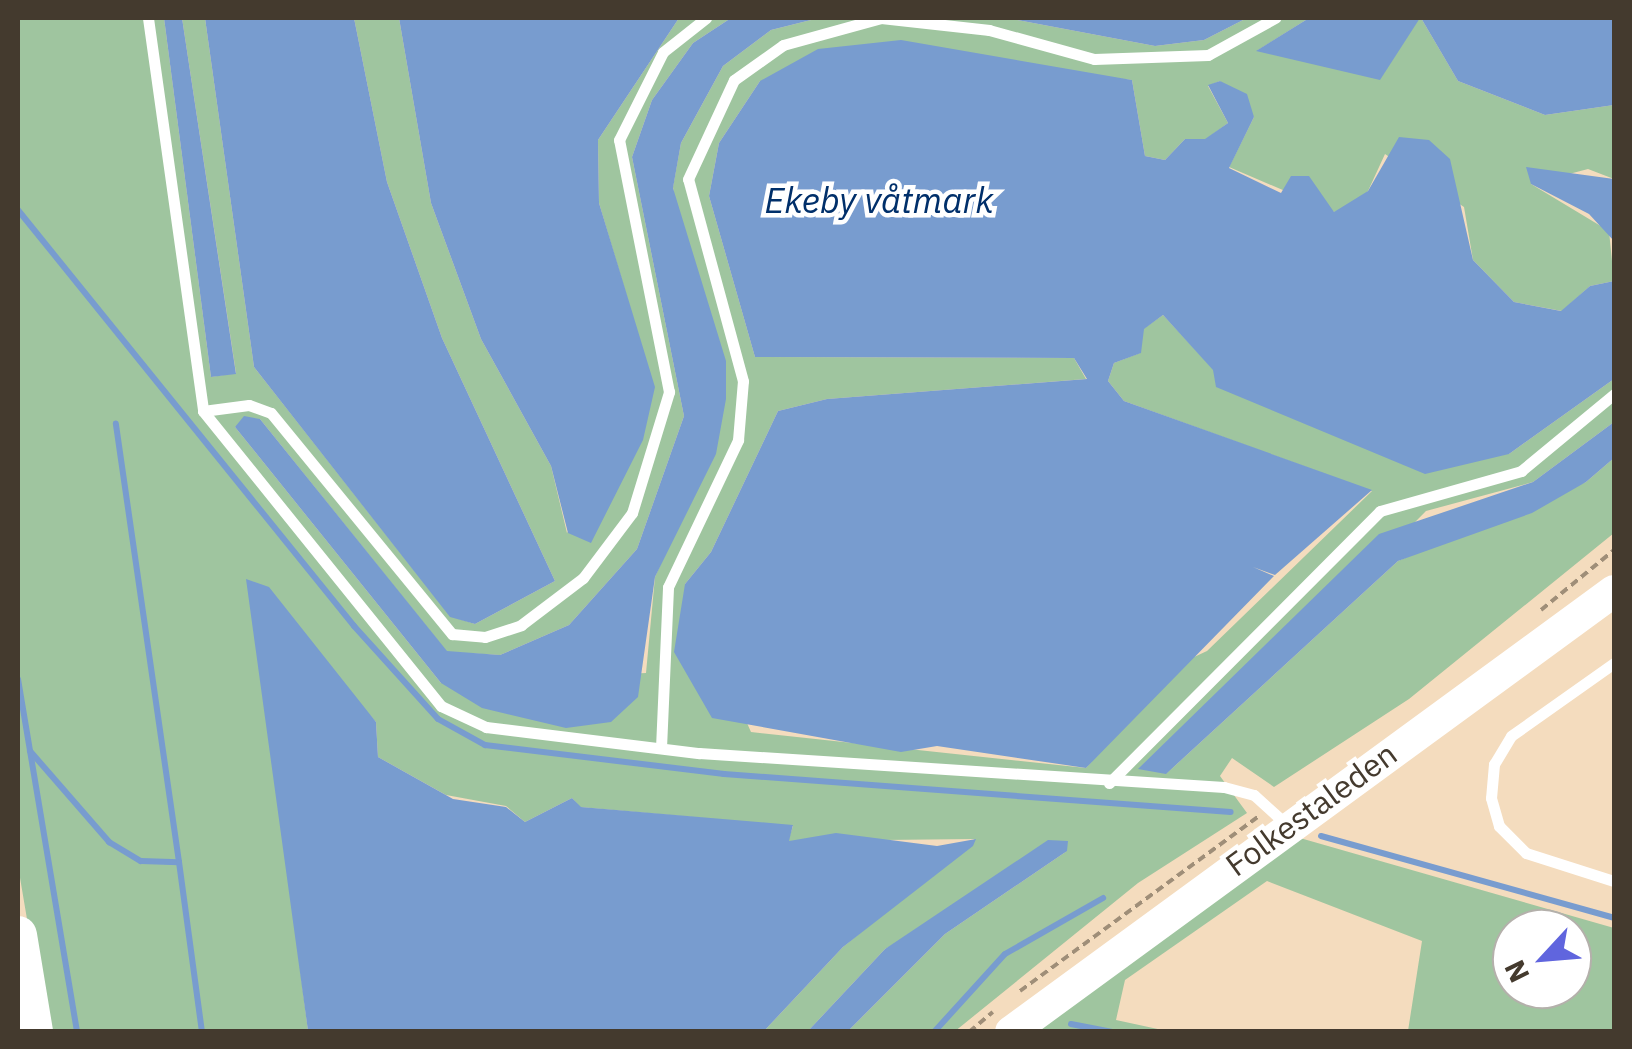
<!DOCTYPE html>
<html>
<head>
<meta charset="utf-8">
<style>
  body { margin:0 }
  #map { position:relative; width:1632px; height:1049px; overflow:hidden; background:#f4dcbe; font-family:"IBM Plex Sans",sans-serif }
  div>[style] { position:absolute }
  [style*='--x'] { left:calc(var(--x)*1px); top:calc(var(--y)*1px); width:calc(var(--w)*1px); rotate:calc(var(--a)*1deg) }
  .green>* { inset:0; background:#9fc59f }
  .water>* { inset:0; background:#789ccf }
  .stream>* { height:6px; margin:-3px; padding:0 3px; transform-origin:3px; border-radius:3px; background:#789ccf }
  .path>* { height:4px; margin-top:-2px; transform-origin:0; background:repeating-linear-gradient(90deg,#9f8e78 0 8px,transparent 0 13px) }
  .service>* { height:11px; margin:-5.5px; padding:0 5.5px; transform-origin:5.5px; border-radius:5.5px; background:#fff }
  .secondary>* { height:32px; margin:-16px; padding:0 16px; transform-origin:16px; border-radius:16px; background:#fff }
  .trunk>* { height:38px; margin:-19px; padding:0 19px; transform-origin:19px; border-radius:19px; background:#fff }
  span { translate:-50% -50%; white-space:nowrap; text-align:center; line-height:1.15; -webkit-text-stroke:9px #fff; paint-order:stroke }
  .street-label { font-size:32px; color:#443a2e }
  .water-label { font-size:35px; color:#002f6a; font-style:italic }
  .frame { position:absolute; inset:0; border:20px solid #443a2e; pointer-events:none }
  .north { position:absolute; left:1492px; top:909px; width:100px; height:100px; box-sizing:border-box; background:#fff; border:2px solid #b4b0ab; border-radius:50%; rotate:244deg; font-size:28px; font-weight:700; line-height:40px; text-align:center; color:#443a2e }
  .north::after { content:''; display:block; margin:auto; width:35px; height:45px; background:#6065de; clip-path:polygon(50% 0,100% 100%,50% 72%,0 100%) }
</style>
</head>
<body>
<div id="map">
  <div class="green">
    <div style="clip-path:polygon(18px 18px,164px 18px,211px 377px,236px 373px,182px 18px,205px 18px,254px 367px,450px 616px,475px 624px,555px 581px,442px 338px,387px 182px,354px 18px,399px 18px,431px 203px,481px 339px,551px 466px,567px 533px,654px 388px,599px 203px,598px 140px,679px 18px,731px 18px,693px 43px,652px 100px,632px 157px,684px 416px,637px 549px,569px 625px,500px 655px,447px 652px,260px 419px,235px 427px,441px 683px,646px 673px,655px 577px,707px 461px,673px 187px,681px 143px,723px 66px,771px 30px,819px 18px,1007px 18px,1155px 46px,1204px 40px,1247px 18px,1309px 18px,1258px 50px,1421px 18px,1458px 81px,1545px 115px,1614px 105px,1614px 179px,1588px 169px,1531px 184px,1609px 231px,1614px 281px,1590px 286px,1562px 311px,1514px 302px,1473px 260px,1464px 207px,1385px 154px,1368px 191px,1350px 210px,1334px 212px,1229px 167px,1254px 117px,1220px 81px,1208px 86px,1228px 123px,1205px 140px,1185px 139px,1165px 160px,1145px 156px,1132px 80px,1048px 71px,760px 81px,719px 143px,709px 196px,755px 357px,1074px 358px,1086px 379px,827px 399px,778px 411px,711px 552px,685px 584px,751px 732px,1086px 768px,1179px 664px,1207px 651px,1372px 491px,1124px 401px,1108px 381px,1114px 363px,1140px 353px,1143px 329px,1163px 315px,1214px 370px,1509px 454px,1614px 379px,1614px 422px,1533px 482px,1426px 511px,1166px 774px,1398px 561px,1586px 482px,1614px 458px,1614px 533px,1409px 699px,1274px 787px,1232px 758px,1220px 776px,1247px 813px,1138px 883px,954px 1032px,848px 1031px,945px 934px,1067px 851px,885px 949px,808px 1031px,764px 1031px,843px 947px,975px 839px,788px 841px,793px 826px,580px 807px,572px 798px,525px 822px,506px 806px,446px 795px,378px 757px,376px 722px,319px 659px,296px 936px,308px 1031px,46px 1031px,18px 866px)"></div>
    <div style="clip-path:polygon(evenodd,1300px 838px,1614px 928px,1614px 1031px,1408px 1031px,1422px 941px,1267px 881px,1125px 980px,1116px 1020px,1167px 1031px,1033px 1032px,1300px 838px,1512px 929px,1572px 929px,1572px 989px,1512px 989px,1512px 929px)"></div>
  </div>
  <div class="water">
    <div style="clip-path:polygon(164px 18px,182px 18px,236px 374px,211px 377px)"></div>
    <div style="clip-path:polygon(205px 18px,354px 18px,387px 182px,442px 338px,555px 581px,475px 624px,450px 617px,254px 367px)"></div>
    <div style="clip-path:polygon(399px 18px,679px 18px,598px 140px,599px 203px,655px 387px,643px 440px,591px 543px,568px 533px,551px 466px,481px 339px,431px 203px)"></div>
    <div style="clip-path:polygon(731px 18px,819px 18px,771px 30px,723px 66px,681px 143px,673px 188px,726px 361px,726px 399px,716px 454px,655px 577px,638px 697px,611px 722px,566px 728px,482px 708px,441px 683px,235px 427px,244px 416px,260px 419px,447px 651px,500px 655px,569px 625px,637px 549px,684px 416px,632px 157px,652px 100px,693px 43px)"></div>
    <div style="clip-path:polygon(1007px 18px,1247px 18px,1204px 40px,1155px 46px)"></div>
    <div style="clip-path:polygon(1309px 18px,1420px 18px,1380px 80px,1256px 51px)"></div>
    <div style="clip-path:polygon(1421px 18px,1614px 18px,1614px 105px,1545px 115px,1458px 81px)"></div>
    <div style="clip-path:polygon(901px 40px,1132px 80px,1145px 156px,1165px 160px,1185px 139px,1205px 139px,1228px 123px,1208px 85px,1220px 81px,1247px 94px,1254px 117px,1229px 168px,1281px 193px,1291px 176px,1309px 176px,1334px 212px,1368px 191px,1399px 137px,1429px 140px,1450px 159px,1473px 260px,1514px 302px,1561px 311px,1590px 286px,1614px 281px,1614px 379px,1509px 454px,1425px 474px,1216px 387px,1213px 370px,1163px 315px,1144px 329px,1141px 353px,1114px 363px,1108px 381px,1124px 401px,1372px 490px,1275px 575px,1253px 567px,1274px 576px,1086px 768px,937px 746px,901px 752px,712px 718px,674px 652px,685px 584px,711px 552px,778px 411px,827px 399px,1087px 379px,1074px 358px,755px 357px,709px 196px,719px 143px,760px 81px,818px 49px)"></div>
    <div style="clip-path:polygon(1526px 167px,1614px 179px,1614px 241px,1589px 214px,1531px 184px)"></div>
    <div style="clip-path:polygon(1614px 422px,1614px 458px,1586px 482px,1532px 513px,1398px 561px,1166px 774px,1138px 769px,1379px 534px,1533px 482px)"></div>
    <div style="clip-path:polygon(246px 579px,269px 587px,376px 722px,378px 757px,453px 799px,506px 807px,525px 822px,572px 798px,581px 807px,793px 825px,789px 841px,836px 833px,937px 846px,976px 839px,973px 846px,843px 947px,764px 1031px,308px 1031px)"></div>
    <div style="clip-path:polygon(1048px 840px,1068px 841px,1067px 851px,945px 934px,848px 1031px,808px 1031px,885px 949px)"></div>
  </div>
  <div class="stream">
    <div style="--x:18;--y:210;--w:535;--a:51.07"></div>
    <div style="--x:354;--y:626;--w:125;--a:47.9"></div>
    <div style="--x:438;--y:719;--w:54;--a:29"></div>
    <div style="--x:485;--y:745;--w:241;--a:6.9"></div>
    <div style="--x:724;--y:774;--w:508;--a:4.29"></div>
    <div style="--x:18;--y:679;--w:358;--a:80.5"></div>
    <div style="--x:30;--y:751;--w:121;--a:49"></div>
    <div style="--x:109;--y:842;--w:37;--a:31"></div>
    <div style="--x:141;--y:861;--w:38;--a:2"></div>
    <div style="--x:179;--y:862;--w:443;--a:-98.2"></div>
    <div style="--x:1321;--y:836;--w:304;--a:15.6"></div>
    <div style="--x:179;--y:862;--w:172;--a:82.3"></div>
    <div style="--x:1071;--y:1024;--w:42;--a:11"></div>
    <div style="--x:934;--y:1032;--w:105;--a:-47.7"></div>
    <div style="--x:1005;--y:954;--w:113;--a:-29.7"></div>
  </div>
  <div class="path">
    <div style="--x:1541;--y:610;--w:94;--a:-39.4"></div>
    <div style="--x:1020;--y:991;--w:296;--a:-36.2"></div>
    <div style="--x:969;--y:1032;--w:31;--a:-40"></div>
  </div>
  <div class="service">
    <div style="--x:148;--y:18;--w:397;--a:82"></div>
    <div style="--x:203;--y:411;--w:379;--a:51.1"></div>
    <div style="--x:441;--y:706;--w:50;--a:25"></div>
    <div style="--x:486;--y:727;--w:215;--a:7"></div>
    <div style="--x:699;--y:753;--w:526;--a:3.71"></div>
    <div style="--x:1224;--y:787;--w:31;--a:15"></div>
    <div style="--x:1254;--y:795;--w:43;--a:42.2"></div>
    <div style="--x:203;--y:411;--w:46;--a:-7.4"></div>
    <div style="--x:249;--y:405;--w:23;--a:20"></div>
    <div style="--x:271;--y:413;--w:286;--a:50.7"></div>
    <div style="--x:452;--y:634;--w:33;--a:5"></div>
    <div style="--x:485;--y:637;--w:38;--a:-18"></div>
    <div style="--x:521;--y:625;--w:78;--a:-37.2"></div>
    <div style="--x:583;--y:578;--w:81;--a:-53"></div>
    <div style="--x:632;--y:513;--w:127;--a:-73"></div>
    <div style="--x:669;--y:392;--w:257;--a:-101.2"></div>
    <div style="--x:619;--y:140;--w:98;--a:-63.4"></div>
    <div style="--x:663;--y:52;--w:55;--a:-38.3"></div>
    <div style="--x:1614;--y:663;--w:126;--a:144.7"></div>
    <div style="--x:1511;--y:736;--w:33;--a:121"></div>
    <div style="--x:1494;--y:764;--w:34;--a:95"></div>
    <div style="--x:1491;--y:798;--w:29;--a:74"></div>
    <div style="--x:1499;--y:826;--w:38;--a:45"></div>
    <div style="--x:1526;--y:853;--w:92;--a:17.7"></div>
    <div style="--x:661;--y:748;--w:161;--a:-87.5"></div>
    <div style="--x:668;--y:587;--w:163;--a:-64.5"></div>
    <div style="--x:738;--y:440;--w:59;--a:-85.2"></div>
    <div style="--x:743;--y:381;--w:209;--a:-105.2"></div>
    <div style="--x:688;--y:179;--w:109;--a:-65.1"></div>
    <div style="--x:734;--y:80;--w:60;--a:-35.5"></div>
    <div style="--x:783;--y:45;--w:102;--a:-15.4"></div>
    <div style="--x:881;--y:18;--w:109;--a:6.3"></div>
    <div style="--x:989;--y:30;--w:109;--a:15.4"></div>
    <div style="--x:1094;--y:59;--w:114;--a:-2"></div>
    <div style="--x:1208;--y:55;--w:77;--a:-28.9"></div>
    <div style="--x:1109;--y:783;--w:384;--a:-45.1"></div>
    <div style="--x:1380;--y:511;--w:147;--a:-15.8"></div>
    <div style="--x:1521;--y:471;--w:121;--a:-39.6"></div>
  </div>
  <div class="secondary">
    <div style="--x:1011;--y:1032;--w:747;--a:-36.18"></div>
  </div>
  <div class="trunk">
    <div style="--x:18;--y:935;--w:98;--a:80.6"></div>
  </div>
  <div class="street-label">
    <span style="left:1311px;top:809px;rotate:-36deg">Folkestaleden</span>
  </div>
  <div class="water-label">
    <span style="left:879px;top:200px">Ekeby våtmark</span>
  </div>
  <div class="frame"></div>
  <div class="north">N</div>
</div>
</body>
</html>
